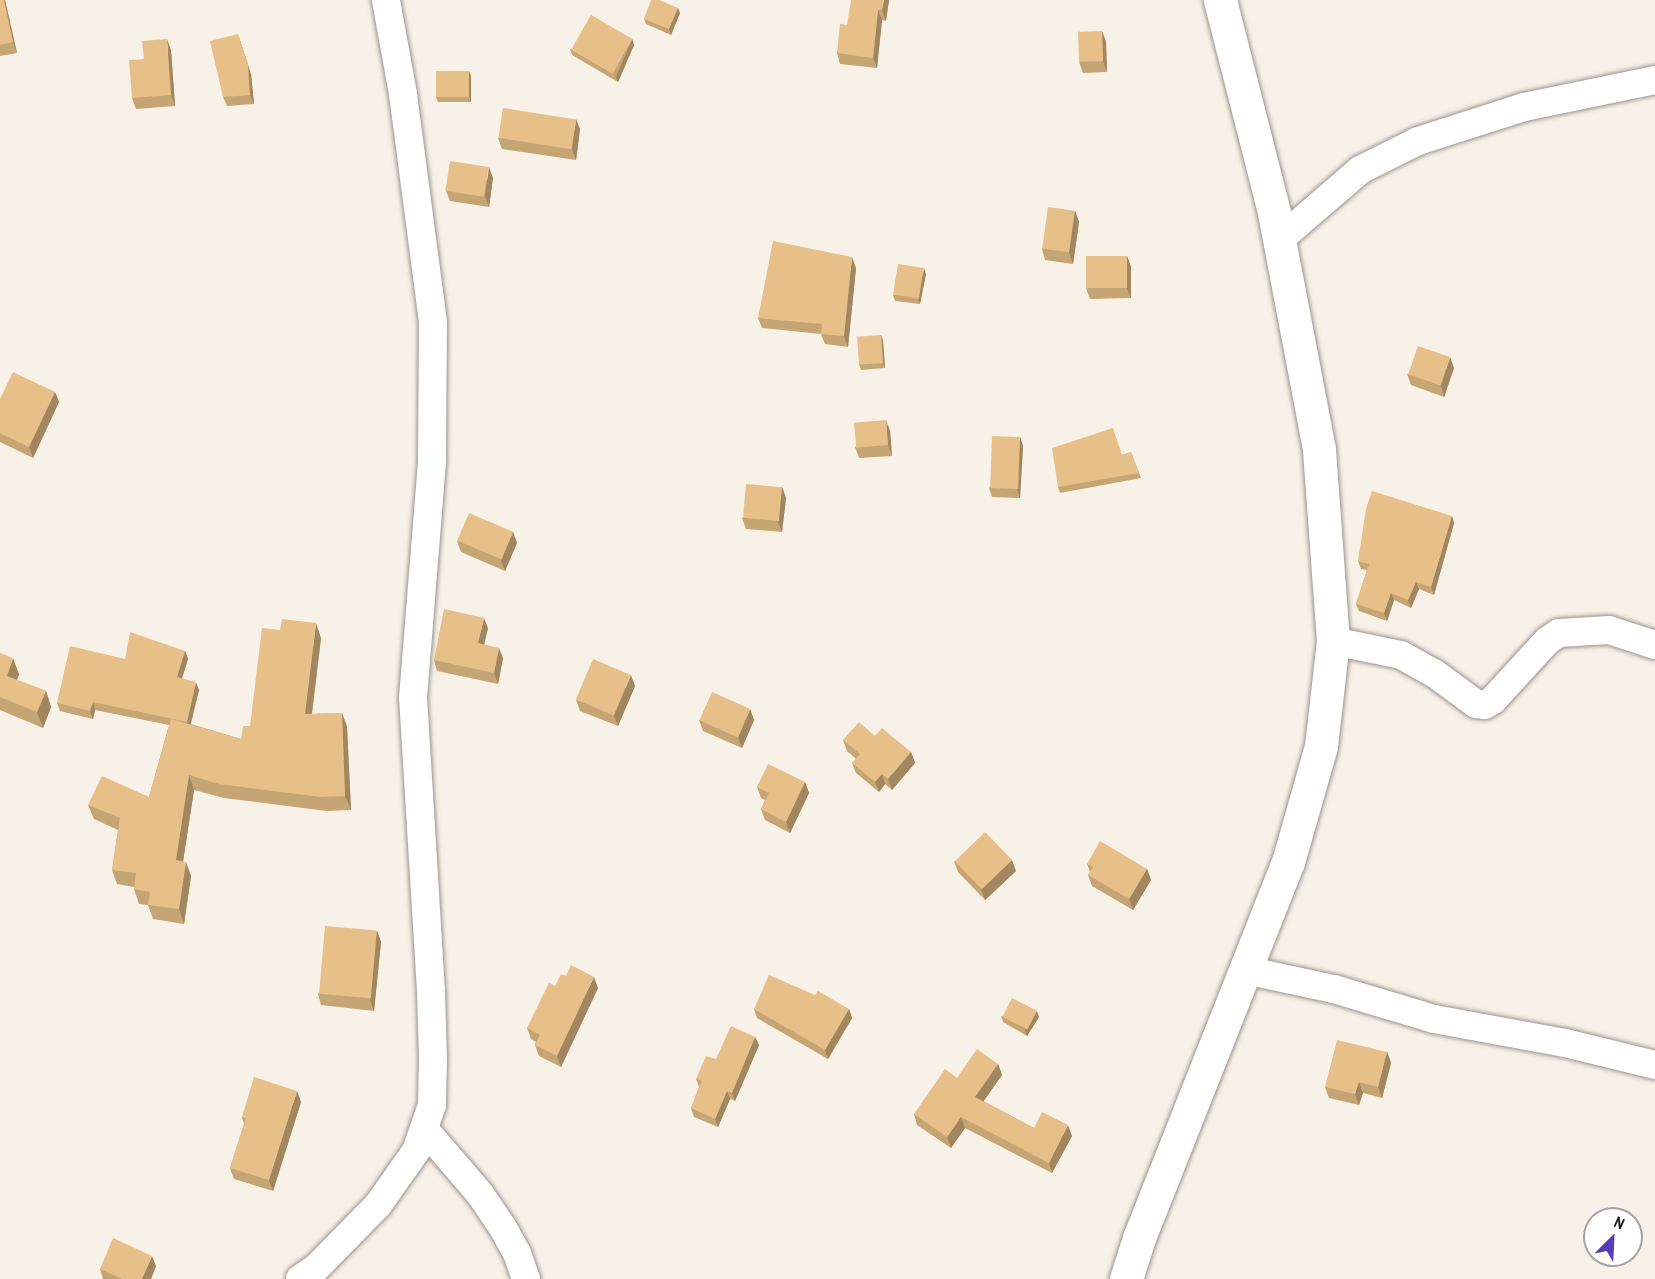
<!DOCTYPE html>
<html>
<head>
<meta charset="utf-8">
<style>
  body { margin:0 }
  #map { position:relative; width:1655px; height:1279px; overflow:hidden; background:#f8f1e8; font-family:"Archivo Narrow",sans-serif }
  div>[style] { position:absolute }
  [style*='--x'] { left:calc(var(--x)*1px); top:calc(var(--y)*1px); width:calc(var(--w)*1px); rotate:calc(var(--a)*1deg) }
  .roads { filter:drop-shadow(0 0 2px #9a948c) drop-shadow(0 0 2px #9a948c) }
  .street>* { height:28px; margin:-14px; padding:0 14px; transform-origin:14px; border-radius:14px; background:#fff }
  .secondary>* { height:33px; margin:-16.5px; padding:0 16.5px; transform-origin:16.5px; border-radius:16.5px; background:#fff }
  .wall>* { inset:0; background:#c6a575 }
  .shaded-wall>* { inset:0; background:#a1865f }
  .building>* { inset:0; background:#e6c088; transform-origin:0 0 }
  span { translate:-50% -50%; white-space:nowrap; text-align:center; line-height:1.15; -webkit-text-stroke:5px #fff; paint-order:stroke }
  .north { position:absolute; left:1583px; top:1207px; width:60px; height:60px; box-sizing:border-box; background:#fff; border:2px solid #a4a3a2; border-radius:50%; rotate:24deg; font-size:16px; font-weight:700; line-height:24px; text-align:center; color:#1b1916 }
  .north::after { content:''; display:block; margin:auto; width:21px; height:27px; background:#563eb6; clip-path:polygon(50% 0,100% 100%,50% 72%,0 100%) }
</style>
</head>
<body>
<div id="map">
  <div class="roads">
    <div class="street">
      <div style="--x:1279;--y:240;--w:107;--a:-40.8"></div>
      <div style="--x:1360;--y:170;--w:65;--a:-26.6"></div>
      <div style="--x:1418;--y:141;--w:111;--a:-17.8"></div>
      <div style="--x:1524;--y:107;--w:134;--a:-11.6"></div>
      <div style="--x:1333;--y:641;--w:69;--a:11.6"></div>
      <div style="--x:1401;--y:655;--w:38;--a:29"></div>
      <div style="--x:1434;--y:673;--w:52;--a:36.4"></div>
      <div style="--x:1476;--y:704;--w:9;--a:6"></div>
      <div style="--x:1485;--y:705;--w:9;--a:-32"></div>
      <div style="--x:1493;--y:700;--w:80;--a:-47.5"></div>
      <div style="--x:1547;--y:641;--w:14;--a:-34"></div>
      <div style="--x:1559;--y:633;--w:50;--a:-3.4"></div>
      <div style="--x:1609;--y:630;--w:48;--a:18.1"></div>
      <div style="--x:1245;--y:970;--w:91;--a:12.1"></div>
      <div style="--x:1334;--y:989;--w:104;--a:16.7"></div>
      <div style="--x:1434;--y:1019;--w:133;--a:10.4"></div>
      <div style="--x:1565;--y:1043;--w:93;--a:13.7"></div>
      <div style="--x:425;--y:1130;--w:84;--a:49.3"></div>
      <div style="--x:480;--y:1194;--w:41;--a:55.9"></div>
      <div style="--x:503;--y:1228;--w:29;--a:61"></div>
      <div style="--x:517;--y:1253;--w:28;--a:71"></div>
      <div style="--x:300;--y:1279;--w:19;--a:-35"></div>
      <div style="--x:316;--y:1268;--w:88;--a:-45.5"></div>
      <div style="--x:378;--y:1205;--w:66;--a:-54.9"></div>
      <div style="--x:416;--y:1151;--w:49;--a:-70.8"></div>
      <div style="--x:432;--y:1105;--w:46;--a:-88.8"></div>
      <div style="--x:433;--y:1059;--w:68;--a:-91.7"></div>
      <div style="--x:431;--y:991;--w:294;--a:-93.5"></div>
      <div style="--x:413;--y:698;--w:238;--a:-85.4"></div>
      <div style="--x:432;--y:461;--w:139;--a:-89.6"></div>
      <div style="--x:433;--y:322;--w:230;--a:-97.5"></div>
      <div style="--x:403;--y:94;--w:96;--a:-100.3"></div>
    </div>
    <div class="secondary">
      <div style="--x:1126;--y:1279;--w:43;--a:-72.4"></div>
      <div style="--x:1139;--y:1238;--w:404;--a:-68.4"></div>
      <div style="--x:1288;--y:862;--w:121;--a:-74.1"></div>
      <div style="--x:1321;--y:746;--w:106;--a:-83.5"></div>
      <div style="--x:1333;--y:641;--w:193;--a:-94.2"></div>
      <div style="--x:1319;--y:449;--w:241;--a:-100.8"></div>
      <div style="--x:1274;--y:212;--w:219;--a:-104.3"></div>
    </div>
  </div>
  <div class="wall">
    <div style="clip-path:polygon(0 0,5px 0,17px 53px,0 56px)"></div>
    <div style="clip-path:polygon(889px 0,886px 21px,882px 20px,877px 68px,840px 64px,837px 53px,847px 25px)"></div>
    <div style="clip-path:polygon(678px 8px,680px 13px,671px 35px,646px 24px,644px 19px)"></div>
    <div style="clip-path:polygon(1102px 31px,1106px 42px,1107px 72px,1083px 73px,1079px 62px)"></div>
    <div style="clip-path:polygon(632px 39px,634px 45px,618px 82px,572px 55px,570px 49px)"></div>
    <div style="clip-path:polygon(171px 50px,175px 106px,136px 109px,132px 98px)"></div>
    <div style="clip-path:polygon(251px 74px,254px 104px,227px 106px,223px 97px)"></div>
    <div style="clip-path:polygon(471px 76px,471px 102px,438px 102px,436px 97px)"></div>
    <div style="clip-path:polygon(580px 129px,576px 160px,502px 149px,498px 138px)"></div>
    <div style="clip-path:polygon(493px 178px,489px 207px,450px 201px,446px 191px)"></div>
    <div style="clip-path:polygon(1075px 211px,1079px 222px,1073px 264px,1045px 260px,1042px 249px)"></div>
    <div style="clip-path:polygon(1127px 256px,1131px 267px,1131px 298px,1090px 299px,1086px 288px)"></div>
    <div style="clip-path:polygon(856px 268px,848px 347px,825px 344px,821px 334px,762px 328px,758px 318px)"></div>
    <div style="clip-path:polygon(926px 274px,920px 304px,895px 301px,893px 295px)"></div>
    <div style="clip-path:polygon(881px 335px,883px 341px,885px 368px,861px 370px,859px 364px)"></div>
    <div style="clip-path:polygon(1454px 368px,1444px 397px,1411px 385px,1407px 374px)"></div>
    <div style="clip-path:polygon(55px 392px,59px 402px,33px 458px,0 442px,0 399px)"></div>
    <div style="clip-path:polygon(890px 431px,892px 456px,859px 458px,855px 447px)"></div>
    <div style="clip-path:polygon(1020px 437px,1023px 446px,1020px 498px,992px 497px,989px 488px)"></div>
    <div style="clip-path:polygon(1131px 452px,1141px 478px,1060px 493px,1058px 487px,1122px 455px)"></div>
    <div style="clip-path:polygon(782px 487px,786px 498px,782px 532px,746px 529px,742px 518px)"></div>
    <div style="clip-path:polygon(1452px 516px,1454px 523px,1434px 595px,1419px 589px,1411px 608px,1394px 600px,1387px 621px,1359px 611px,1356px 604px,1367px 570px,1361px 569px,1358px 561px)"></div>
    <div style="clip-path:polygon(513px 532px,517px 543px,505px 571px,461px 552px,457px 541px)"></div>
    <div style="clip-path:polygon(488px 628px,484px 645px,503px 658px,498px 684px,437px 671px,434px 660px)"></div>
    <div style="clip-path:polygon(321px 638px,312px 714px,342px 713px,347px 727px,351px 810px,327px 811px,224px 798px,194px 790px,183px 861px,191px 876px,184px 924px,153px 919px,148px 905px,139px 904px,134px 889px,134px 887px,117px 884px,112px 870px,118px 830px,94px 819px,88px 805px,149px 797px,169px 725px,95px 710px,93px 719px,60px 711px,57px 703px,125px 659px,185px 651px,188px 659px,182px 678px,199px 690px,191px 724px,241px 739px)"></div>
    <div style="clip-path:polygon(0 653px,19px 674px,17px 680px,46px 691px,51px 707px,43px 728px,0 710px)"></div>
    <div style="clip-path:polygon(635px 686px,618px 726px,580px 711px,576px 700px)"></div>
    <div style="clip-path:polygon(750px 709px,754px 720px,742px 748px,703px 731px,699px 720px)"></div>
    <div style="clip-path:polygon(875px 736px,911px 752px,915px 763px,892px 790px,885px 784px,879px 792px,856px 773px,852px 763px,856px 759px,847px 751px,843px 740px)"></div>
    <div style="clip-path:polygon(805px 782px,809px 793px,790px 833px,765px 820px,761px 809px,765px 800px,761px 798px,757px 787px)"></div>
    <div style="clip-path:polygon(954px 861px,1016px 871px,985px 900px,958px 872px)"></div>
    <div style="clip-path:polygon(1087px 864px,1147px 869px,1151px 880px,1133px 910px,1092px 886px,1088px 875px,1090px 872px)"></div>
    <div style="clip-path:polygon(377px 931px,381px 942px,374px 1011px,321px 1005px,318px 994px)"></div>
    <div style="clip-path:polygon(555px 986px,598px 988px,561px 1067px,539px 1056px,535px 1045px,536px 1042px,531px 1039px,527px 1028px)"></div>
    <div style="clip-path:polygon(815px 995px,849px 1009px,852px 1018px,828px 1059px,757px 1018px,754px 1009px)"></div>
    <div style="clip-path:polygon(1001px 1016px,1039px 1017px,1027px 1036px,1003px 1022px)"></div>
    <div style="clip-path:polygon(755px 1037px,759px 1045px,735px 1101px,730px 1099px,718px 1127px,694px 1117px,691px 1108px,699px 1087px,696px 1079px,716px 1059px)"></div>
    <div style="clip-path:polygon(1387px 1052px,1391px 1063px,1382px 1098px,1363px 1093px,1359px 1105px,1329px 1098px,1325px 1087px)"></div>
    <div style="clip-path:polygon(998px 1064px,1002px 1075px,983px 1101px,1034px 1128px,1072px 1136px,1052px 1173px,965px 1128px,951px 1148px,917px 1125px,914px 1114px,957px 1078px)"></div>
    <div style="clip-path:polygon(301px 1102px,273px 1191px,234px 1179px,230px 1168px,244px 1124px,242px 1117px)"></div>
    <div style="clip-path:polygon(156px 1266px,151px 1279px,103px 1279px,100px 1269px)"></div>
  </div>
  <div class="shaded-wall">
    <div style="clip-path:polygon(4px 0,5px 0,17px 53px,13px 42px)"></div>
    <div style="clip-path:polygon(884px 0,889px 0,886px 21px,882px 10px)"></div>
    <div style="clip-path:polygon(678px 8px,680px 13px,671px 35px,669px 29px)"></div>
    <div style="clip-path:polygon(878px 10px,882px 20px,877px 68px,873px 58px)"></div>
    <div style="clip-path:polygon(1102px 31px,1106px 42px,1107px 72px,1103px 61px)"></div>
    <div style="clip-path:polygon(238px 34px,251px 74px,254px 104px,250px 95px)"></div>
    <div style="clip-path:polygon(167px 39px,171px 50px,175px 106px,171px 95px)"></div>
    <div style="clip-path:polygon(632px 39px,634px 45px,618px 82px,616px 77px)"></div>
    <div style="clip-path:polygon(469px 71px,471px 76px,471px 102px,469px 97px)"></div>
    <div style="clip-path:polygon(576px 119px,580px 129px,576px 160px,572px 149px)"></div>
    <div style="clip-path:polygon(489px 167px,493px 178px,489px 207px,485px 196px)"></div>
    <div style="clip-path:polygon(1075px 211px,1079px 222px,1073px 264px,1069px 253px)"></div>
    <div style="clip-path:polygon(1127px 256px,1131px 267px,1131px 298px,1127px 288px)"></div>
    <div style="clip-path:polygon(852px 257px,856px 268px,848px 347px,844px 336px)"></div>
    <div style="clip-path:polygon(924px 268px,926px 274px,920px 304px,918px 299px)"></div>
    <div style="clip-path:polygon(881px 335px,883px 341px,885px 368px,883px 363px)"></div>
    <div style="clip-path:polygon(1450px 357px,1454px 368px,1444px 397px,1441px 386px)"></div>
    <div style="clip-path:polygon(55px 392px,59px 402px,33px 458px,29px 447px)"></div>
    <div style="clip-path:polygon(886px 420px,890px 431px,892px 456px,888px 445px)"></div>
    <div style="clip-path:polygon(1020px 437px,1023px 446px,1020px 498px,1017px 490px)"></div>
    <div style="clip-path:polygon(782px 487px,786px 498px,782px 532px,778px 522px)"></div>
    <div style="clip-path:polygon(1452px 516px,1454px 523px,1434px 595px,1431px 587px)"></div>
    <div style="clip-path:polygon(513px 532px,517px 543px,505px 571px,501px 561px)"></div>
    <div style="clip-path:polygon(1416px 582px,1419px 589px,1411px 608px,1408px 600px)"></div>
    <div style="clip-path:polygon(1391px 593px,1394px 600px,1387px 621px,1384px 613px)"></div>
    <div style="clip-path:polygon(484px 618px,488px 628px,482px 654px,478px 643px)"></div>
    <div style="clip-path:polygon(316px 623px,321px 638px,310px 728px,305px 714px)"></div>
    <div style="clip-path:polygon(499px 648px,503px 658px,498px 684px,494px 673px)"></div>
    <div style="clip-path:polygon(185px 651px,188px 659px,180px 685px,177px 677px)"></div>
    <div style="clip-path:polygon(13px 658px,19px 674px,13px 691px,7px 676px)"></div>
    <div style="clip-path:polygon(631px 675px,635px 686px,618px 726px,614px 716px)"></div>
    <div style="clip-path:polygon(196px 682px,199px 690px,189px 729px,187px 722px)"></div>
    <div style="clip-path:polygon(46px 691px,51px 707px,43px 728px,37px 712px)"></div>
    <div style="clip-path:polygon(93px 702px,95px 710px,93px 719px,90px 711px)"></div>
    <div style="clip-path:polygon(750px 709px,754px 720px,742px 748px,738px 738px)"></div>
    <div style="clip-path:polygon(342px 713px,347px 727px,351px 810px,345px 796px)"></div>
    <div style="clip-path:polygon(911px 752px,915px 763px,892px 790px,888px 779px)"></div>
    <div style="clip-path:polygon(882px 774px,885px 784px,879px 792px,875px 782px)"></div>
    <div style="clip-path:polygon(189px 775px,194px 790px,181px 875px,176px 860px)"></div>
    <div style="clip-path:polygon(805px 782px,809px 793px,790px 833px,786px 822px)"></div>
    <div style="clip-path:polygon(1012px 860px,1016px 871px,985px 900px,981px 889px)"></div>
    <div style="clip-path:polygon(186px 862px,191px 876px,184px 924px,179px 909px)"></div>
    <div style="clip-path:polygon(1147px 869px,1151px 880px,1133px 910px,1129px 899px)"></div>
    <div style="clip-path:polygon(377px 931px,381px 942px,374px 1011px,370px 1000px)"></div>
    <div style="clip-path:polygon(594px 977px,598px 988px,561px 1067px,557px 1056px)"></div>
    <div style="clip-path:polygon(849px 1009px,852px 1018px,828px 1059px,825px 1050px)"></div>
    <div style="clip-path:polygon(1037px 1011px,1039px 1017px,1027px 1036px,1025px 1030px)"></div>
    <div style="clip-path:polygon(755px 1037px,759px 1045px,735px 1101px,732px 1093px)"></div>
    <div style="clip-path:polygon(1387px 1052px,1391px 1063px,1382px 1098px,1378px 1087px)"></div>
    <div style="clip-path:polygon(998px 1064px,1002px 1075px,979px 1108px,975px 1097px)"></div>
    <div style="clip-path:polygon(1359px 1082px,1363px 1093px,1359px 1105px,1355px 1094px)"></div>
    <div style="clip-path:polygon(297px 1091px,301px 1102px,273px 1191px,269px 1180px)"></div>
    <div style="clip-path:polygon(727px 1091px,730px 1099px,718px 1127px,715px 1119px)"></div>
    <div style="clip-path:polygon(961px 1117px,965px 1128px,951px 1148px,947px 1137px)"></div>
    <div style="clip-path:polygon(1068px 1125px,1072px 1136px,1052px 1173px,1049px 1163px)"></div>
    <div style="clip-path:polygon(152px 1256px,156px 1266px,151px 1279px,142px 1279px)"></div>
  </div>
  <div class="building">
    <div style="clip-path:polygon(0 0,4px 0,13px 42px,0 45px)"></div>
    <div style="clip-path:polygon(651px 0,659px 0,678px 8px,669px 29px,644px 19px)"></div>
    <div style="clip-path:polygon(851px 0,884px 0,882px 10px,878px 10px,873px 58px,837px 53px,840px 24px,847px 25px)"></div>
    <div style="left:591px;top:15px;width:48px;height:40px;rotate:30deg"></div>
    <div style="left:1102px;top:31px;width:30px;height:24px;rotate:88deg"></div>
    <div style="clip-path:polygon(238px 34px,248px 65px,250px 95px,223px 97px,210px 41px)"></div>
    <div style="clip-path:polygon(167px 39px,171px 95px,132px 98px,129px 60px,144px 59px,142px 41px)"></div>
    <div style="left:436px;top:71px;width:33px;height:26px"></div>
    <div style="left:503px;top:108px;width:74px;height:30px;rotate:9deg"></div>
    <div style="left:450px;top:161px;width:39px;height:30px;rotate:9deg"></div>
    <div style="left:1048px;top:207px;width:27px;height:42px;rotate:8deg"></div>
    <div style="clip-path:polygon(773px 241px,852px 257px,844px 336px,821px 334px,822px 324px,758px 318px)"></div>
    <div style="left:1086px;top:256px;width:41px;height:32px"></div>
    <div style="left:898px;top:264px;width:26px;height:31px;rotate:9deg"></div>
    <div style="left:881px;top:335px;width:28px;height:24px;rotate:86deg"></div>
    <div style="left:1418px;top:346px;width:34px;height:30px;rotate:19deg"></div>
    <div style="clip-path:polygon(13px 372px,55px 392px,29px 447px,0 433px,0 399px)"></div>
    <div style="left:886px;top:420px;width:25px;height:32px;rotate:85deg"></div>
    <div style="clip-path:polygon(1113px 428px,1122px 455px,1131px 452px,1139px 473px,1058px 487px,1052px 448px)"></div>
    <div style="left:992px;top:436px;width:28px;height:52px;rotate:2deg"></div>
    <div style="left:746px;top:484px;width:36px;height:34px;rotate:5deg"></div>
    <div style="clip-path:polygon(1372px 491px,1452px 516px,1431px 587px,1416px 582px,1408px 600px,1391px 593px,1384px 613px,1356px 604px,1369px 564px,1358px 561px,1366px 509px)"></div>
    <div style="left:469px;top:513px;width:48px;height:30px;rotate:23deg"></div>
    <div style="clip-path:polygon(444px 609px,484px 618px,478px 643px,499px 648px,494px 673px,434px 660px)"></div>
    <div style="clip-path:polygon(282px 619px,316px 623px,305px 714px,342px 713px,345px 796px,321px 797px,219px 784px,189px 775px,176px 860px,186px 862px,179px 909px,148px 905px,150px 892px,134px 889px,136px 873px,112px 870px,120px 818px,88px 805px,102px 776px,149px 797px,171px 719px,241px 739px,243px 726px,250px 726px,262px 628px,280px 630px)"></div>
    <div style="clip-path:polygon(130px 632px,185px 651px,177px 677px,196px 682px,187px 722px,93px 702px,90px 711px,57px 703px,70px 646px,125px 659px)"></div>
    <div style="clip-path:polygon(0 653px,13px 658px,7px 676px,46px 691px,37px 712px,0 697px)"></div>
    <div style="left:593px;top:659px;width:41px;height:44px;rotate:23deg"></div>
    <div style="left:712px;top:692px;width:42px;height:31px;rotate:24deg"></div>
    <div style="clip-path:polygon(859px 722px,875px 736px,882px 728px,911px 752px,888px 779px,882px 774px,875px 782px,852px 763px,860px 754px,843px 740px)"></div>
    <div style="clip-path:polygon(768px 764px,805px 782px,786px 822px,761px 809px,769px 793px,757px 787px)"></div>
    <div style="left:985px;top:832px;width:39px;height:42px;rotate:46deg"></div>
    <div style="clip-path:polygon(1100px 841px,1147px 869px,1129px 899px,1088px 875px,1093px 867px,1087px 864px)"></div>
    <div style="left:325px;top:926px;width:52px;height:68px;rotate:5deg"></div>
    <div style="clip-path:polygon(571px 965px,594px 977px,557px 1056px,535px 1045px,540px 1035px,527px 1028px,549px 983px,555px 986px,561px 974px,566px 976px)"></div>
    <div style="clip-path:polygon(769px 975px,815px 995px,818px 991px,849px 1009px,825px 1050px,754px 1009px)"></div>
    <div style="left:1012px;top:998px;width:28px;height:21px;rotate:27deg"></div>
    <div style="clip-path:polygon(731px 1026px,755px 1037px,732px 1093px,727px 1091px,715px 1119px,691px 1108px,702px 1081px,696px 1079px,706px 1056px,716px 1059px)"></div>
    <div style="clip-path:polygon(1337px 1040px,1387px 1052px,1378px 1087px,1359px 1082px,1355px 1094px,1325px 1087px)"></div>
    <div style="clip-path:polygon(977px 1049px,998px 1064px,975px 1097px,1034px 1128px,1042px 1112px,1068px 1125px,1049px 1163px,961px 1117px,947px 1137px,914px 1114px,945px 1069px,957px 1078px)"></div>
    <div style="clip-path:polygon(254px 1077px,297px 1091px,269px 1180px,230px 1168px,246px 1118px,242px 1117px)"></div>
    <div style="clip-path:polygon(113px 1238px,152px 1256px,142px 1279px,122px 1279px,100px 1269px)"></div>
  </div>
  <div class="north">N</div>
</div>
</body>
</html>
